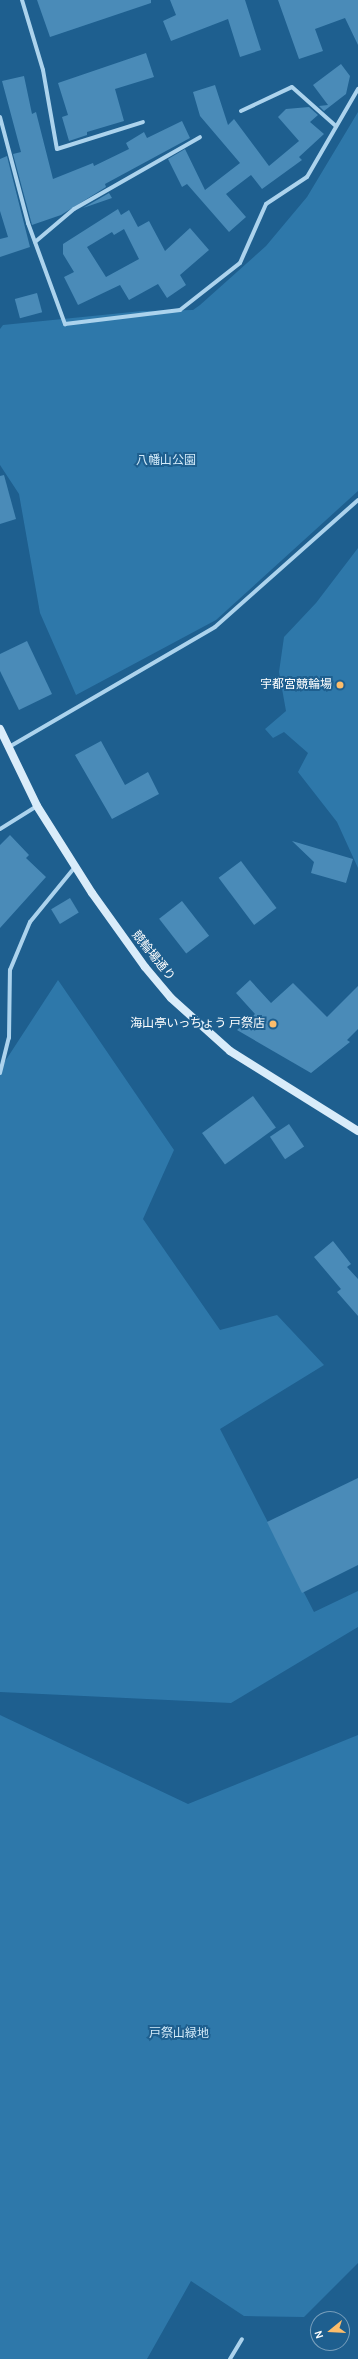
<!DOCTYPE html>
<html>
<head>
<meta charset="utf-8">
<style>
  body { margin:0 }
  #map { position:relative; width:358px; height:2359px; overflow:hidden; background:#1e5f8f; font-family:Karla,"Noto Sans JP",sans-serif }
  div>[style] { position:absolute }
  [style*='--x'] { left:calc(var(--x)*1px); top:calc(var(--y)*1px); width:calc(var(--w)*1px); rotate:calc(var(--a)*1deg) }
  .green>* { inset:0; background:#2e78aa }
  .building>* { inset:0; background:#4a8bb8; transform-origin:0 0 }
  .street>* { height:4px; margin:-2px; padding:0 2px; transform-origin:2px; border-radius:2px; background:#acd3ed }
  .secondary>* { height:8px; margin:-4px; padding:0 4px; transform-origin:4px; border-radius:4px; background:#d9ecfa }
  .dots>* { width:11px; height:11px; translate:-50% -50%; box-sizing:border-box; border:2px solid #1e5f8f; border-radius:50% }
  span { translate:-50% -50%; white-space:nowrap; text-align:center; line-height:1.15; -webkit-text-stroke:4px #1e5f8f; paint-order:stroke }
  .park-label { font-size:12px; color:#d2eaf9 }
  .poi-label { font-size:12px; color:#fff }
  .right { translate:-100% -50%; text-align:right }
  .street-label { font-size:12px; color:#fff }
  .north { position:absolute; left:310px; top:2311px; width:40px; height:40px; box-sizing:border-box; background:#1e5f8f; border:1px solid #789fbc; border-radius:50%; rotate:252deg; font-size:11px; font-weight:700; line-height:16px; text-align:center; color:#fff }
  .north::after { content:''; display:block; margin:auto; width:14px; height:18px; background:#fcbd6b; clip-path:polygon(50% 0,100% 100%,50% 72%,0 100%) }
</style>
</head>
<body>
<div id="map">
  <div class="green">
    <div style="clip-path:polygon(358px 112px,358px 491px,216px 620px,76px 695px,40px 613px,19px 494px,0 465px,0 329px,3px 325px,142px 311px,193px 310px,200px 305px,266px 246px,307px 197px)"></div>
    <div style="clip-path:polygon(358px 548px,358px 868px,337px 822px,298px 772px,308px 753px,284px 732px,273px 738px,265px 729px,286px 711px,279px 672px,284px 637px,316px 603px)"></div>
    <div style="clip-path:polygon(58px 980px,174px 1150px,143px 1219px,220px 1330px,277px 1315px,324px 1365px,220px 1429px,314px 1612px,358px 1591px,358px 1627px,231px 1703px,0 1692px,0 1069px)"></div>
    <div style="clip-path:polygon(0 1715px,188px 1804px,358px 1735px,358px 2263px,304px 2317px,244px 2316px,191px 2281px,147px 2359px,0 2359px)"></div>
  </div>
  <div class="building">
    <div style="clip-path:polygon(37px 0,151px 0,151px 3px,50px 37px)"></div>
    <div style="clip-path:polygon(170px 0,245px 0,261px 50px,240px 57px,228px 19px,171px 41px,163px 21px,176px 15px)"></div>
    <div style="clip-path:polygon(278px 0,358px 0,358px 45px,345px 18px,315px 29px,323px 51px,299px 59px)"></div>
    <div style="clip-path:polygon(146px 53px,154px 77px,115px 89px,124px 121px,87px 132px,87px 135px,69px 141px,62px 117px,68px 115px,58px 83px)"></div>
    <div style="clip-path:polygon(341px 64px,350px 76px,346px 94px,324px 111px,319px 106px,328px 105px,313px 85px)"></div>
    <div style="clip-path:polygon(24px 76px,32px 114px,36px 112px,53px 179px,93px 163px,94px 166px,129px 149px,126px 143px,144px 132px,147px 138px,182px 121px,190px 138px,105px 184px,106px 187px,61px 215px,32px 225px,13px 154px,21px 152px,2px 81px)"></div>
    <div style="clip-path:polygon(215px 85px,228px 125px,234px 119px,269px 166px,299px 141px,278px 117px,286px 109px,309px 107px,318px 115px,310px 122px,324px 134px,299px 157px,302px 160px,262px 189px,251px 175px,226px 194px,246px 217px,229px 232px,187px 184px,182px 187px,168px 159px,185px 149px,205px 190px,240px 163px,200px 116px,193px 92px)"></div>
    <div style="clip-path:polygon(7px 156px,30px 247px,0 257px,0 239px,8px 237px,0 211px,0 159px)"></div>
    <div style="clip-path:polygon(109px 193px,112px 198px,83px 208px)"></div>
    <div style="clip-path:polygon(evenodd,118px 209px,121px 215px,129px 210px,138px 227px,149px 221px,165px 251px,190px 228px,209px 250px,180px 275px,186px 285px,167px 298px,158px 284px,129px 300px,120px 285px,78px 305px,64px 277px,74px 272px,63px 254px,63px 244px,118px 209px,124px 229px,139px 259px,106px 277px,87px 247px,112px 232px,114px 235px,124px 229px)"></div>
    <div style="left:37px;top:293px;width:20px;height:23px;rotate:75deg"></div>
    <div style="clip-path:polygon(4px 475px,16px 519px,0 524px,0 476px)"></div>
    <div style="clip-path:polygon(27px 641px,52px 694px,19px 710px,0 671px,0 654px)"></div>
    <div style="clip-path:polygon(101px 741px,125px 785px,148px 772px,159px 794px,112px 819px,75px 755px)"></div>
    <div style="clip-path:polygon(10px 835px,29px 855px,26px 858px,46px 877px,0 928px,0 845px)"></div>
    <div style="clip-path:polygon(292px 841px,353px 859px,346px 883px,311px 873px,314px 862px)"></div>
    <div style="left:241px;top:861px;width:59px;height:28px;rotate:53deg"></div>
    <div style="left:70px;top:898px;width:17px;height:22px;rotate:59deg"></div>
    <div style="left:182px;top:901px;width:44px;height:29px;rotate:52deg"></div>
    <div style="clip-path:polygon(250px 980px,271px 1003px,293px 983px,327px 1017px,358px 986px,358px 1029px,347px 1040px,350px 1042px,311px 1073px,237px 1030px,255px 1014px,236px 993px)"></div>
    <div style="left:253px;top:1096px;width:39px;height:63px;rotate:54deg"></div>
    <div style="left:289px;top:1124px;width:27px;height:23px;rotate:56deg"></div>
    <div style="clip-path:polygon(333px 1241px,351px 1264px,347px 1267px,358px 1279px,358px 1316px,337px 1292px,341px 1289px,314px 1257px)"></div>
    <div style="clip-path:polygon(358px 1478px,358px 1565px,302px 1593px,267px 1522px)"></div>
  </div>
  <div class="street">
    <div style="--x:22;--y:0;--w:73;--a:73.3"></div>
    <div style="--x:43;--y:70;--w:80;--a:80"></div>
    <div style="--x:57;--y:149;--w:90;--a:-17.4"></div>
    <div style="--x:241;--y:111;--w:56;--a:-25.2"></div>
    <div style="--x:292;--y:87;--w:59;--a:41.6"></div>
    <div style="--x:0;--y:117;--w:110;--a:75.2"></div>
    <div style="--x:28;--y:223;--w:108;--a:69.9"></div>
    <div style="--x:65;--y:324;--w:116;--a:-6.9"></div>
    <div style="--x:180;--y:310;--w:76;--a:-38.1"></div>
    <div style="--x:240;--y:263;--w:64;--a:-66.2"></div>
    <div style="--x:266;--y:204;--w:49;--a:-33.4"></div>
    <div style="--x:307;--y:177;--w:102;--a:-59.9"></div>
    <div style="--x:35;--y:242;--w:51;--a:-40.2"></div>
    <div style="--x:74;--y:209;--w:145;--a:-29.7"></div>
    <div style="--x:9;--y:747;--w:238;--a:-30.2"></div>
    <div style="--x:215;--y:627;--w:191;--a:-41.6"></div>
    <div style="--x:0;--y:829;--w:44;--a:-31.9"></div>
    <div style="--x:0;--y:1073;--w:36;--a:-76"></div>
    <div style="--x:9;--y:1038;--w:68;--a:-89.2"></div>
    <div style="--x:10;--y:970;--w:52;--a:-67.4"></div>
    <div style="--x:30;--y:922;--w:71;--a:-50.7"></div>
    <div style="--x:230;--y:2359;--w:23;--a:-59"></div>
  </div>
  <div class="secondary">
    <div style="--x:0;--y:729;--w:85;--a:64.3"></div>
    <div style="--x:37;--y:806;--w:103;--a:57.7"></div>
    <div style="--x:92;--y:893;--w:91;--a:54.4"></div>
    <div style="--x:145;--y:967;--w:40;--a:50"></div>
    <div style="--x:171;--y:998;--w:79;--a:41.9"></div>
    <div style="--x:230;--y:1051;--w:151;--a:32"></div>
  </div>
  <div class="dots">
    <div style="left:340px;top:685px;background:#fcbd6b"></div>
    <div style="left:273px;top:1024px;background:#fcbd6b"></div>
  </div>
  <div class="park-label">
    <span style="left:166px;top:461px">八幡山公園</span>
    <span style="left:179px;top:2034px">戸祭山緑地</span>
  </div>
  <div class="poi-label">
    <span class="right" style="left:332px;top:685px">宇都宮競輪場</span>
    <span class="right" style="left:265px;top:1024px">海山亭いっちょう 戸祭店</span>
  </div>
  <div class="street-label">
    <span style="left:153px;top:956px;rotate:51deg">競輪場通り</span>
  </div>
  <div class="north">N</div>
</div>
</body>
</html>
